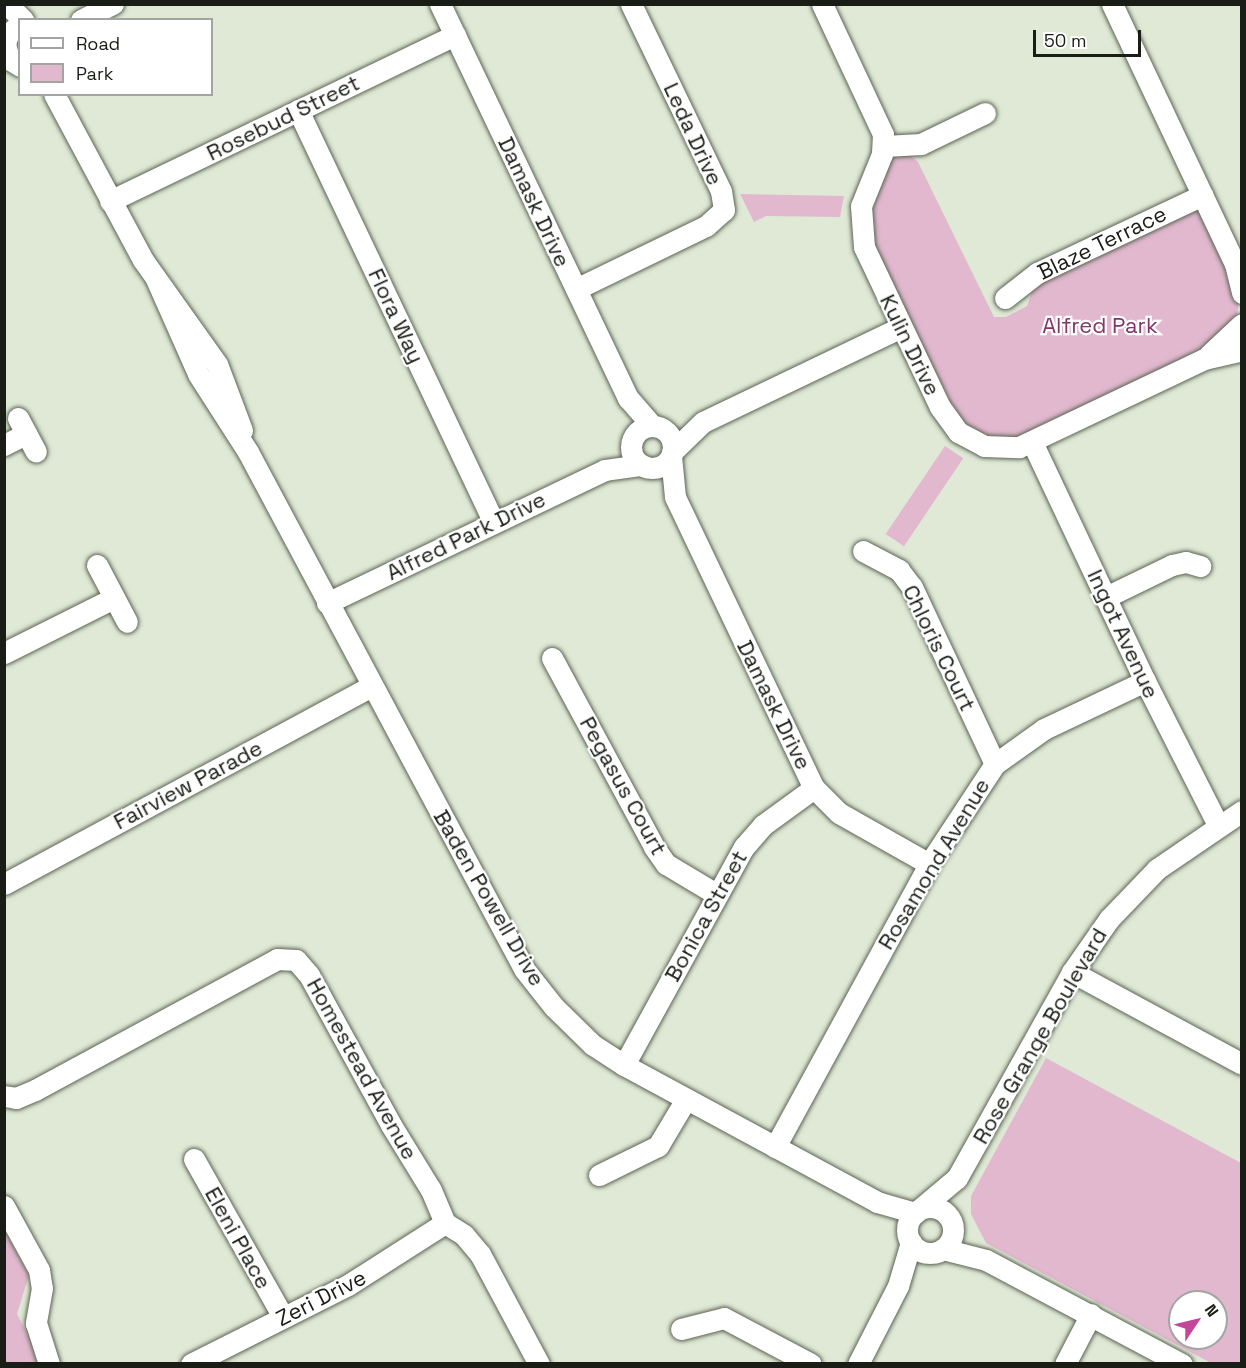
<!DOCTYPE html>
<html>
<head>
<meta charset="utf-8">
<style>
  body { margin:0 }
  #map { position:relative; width:1246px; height:1368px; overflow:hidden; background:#dfe9d6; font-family:"Space Grotesk",sans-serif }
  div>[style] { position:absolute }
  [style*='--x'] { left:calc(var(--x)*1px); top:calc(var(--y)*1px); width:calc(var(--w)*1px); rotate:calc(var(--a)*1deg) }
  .green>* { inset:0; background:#e2b8cf; transform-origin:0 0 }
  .stream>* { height:4.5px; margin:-2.25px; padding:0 2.25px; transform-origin:2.25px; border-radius:2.25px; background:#b0ce91 }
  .roads { filter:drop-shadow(0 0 2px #5c6453) drop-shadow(0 0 2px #5c6453) }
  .minor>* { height:21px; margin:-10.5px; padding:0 10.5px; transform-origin:10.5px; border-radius:10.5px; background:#fff }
  .minor>.ring { margin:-10.5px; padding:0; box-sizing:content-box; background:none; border:21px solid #fff; border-radius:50% }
  span { translate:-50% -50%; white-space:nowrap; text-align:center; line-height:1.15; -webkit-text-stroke:4.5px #fff; paint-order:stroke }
  .street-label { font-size:22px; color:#191d16 }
  .park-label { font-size:22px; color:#803666 }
  .frame { position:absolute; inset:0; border:6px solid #191d16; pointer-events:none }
  .legend { position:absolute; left:18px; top:18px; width:195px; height:78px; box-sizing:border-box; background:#fff; border:2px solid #a3a5a2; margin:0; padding:8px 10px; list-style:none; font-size:18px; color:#191d16 }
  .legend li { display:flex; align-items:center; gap:12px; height:30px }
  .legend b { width:30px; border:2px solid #a3a5a2 }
  .north { position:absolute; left:1168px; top:1290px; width:60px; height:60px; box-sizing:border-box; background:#fff; border:2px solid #a3a5a2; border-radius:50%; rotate:55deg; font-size:16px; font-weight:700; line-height:24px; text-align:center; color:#191d16 }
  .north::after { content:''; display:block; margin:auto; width:21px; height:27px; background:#c24798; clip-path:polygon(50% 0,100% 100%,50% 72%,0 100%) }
  .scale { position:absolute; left:1033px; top:30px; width:108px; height:27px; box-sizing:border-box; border:3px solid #191d16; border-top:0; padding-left:8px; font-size:18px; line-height:21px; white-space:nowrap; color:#191d16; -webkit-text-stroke:4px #fff; paint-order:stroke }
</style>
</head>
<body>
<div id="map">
  <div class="green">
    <div style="clip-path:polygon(907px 153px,918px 162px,994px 317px,1006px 317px,1027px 306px,1035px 283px,1192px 209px,1200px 213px,1239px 295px,1237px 318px,1226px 336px,1026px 438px,982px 439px,947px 409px,950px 402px,933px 368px,926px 364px,873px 252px,866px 220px,890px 159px)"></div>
    <div style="clip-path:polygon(740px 194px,844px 196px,840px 217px,766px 216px,754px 222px)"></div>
    <div style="left:945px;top:446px;width:22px;height:106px;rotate:34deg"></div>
    <div style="clip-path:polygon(evenodd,1046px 1058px,1241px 1163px,1241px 1363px,1211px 1363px,986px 1243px,971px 1214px,971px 1196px,1046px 1058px,1180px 1302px,1216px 1302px,1216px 1338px,1180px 1338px,1180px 1302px)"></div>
    <div style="clip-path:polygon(4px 1229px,29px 1275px,17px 1314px,42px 1363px,5px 1363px)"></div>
  </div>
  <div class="stream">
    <div style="--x:4;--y:1361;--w:3;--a:72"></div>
  </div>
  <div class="roads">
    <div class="minor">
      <div style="--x:7;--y:4;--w:23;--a:45"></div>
      <div style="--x:440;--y:4;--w:437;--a:64.5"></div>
      <div style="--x:628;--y:398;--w:37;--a:49"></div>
      <div style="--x:822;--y:4;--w:144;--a:64.9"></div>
      <div style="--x:883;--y:134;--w:20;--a:93"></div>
      <div style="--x:882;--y:154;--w:56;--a:112"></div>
      <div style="--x:861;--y:206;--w:41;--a:85.8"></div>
      <div style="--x:864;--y:247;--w:177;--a:64.6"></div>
      <div style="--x:940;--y:407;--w:31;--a:54"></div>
      <div style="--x:958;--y:432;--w:30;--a:28"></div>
      <div style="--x:984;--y:446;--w:35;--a:2"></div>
      <div style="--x:1019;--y:447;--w:205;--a:-25.4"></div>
      <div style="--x:1204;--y:359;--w:39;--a:-13"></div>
      <div style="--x:1112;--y:4;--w:288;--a:64.7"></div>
      <div style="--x:1235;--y:264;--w:30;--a:76"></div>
      <div style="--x:81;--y:20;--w:36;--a:-27"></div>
      <div style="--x:20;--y:24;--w:16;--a:140"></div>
      <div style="--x:8;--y:34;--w:10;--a:107"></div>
      <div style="--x:5;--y:44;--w:16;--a:75"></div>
      <div style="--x:9;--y:59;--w:13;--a:32"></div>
      <div style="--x:54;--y:94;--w:188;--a:61.8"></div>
      <div style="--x:143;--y:260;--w:128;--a:54.6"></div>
      <div style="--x:217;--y:364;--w:71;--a:69.3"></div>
      <div style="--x:298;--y:110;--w:456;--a:64.6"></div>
      <div style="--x:884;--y:146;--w:37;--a:-3"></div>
      <div style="--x:921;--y:144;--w:71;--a:-25.8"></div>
      <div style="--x:110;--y:201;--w:383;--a:-25.7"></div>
      <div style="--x:156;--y:279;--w:104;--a:66.1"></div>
      <div style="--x:198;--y:374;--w:93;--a:57.3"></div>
      <div style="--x:248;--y:452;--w:586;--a:61.9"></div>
      <div style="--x:524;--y:969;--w:48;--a:51.7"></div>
      <div style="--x:554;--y:1007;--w:54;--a:44.3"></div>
      <div style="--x:593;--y:1045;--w:37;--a:33"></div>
      <div style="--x:624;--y:1065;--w:288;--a:28.4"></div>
      <div style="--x:877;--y:1202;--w:40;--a:16"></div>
      <div style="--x:576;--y:289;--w:144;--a:-25.9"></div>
      <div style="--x:706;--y:226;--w:24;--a:-42"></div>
      <div style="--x:724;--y:210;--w:19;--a:-99"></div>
      <div style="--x:721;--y:191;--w:208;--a:-115.7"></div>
      <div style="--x:1005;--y:298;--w:41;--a:-38"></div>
      <div style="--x:1037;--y:273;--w:183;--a:-25.2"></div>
      <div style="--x:1209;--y:355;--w:45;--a:-43.2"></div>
      <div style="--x:18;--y:418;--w:38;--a:62"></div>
      <div class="ring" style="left:631px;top:426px;width:21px;height:21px"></div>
      <div style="--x:1032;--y:442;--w:264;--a:64.7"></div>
      <div style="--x:1145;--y:681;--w:161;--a:63.1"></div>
      <div style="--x:4;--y:445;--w:25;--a:-27"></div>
      <div style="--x:672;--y:452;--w:43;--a:-44.1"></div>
      <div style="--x:703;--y:422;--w:220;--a:-25.6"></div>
      <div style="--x:671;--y:456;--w:41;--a:84.4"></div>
      <div style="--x:675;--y:497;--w:322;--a:64.5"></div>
      <div style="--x:814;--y:788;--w:35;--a:45"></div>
      <div style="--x:839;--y:813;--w:103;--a:29.5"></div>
      <div style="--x:863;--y:551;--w:41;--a:27.8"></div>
      <div style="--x:899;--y:570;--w:21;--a:53"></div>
      <div style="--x:912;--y:587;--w:195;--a:64.9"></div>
      <div style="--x:97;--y:565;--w:64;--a:62.2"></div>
      <div style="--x:1106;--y:597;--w:73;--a:-25.9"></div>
      <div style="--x:1172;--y:565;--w:14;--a:-12"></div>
      <div style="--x:1186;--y:562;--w:15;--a:16"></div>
      <div style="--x:327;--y:603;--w:308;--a:-25.6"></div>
      <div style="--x:605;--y:470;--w:37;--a:-8"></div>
      <div style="--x:4;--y:653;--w:123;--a:-26.6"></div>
      <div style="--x:552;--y:658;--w:215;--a:61.6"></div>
      <div style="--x:654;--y:847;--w:21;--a:55"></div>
      <div style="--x:666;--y:864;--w:58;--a:31"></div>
      <div style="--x:4;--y:884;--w:417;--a:-28.3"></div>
      <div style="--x:1072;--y:972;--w:193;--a:28.4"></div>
      <div style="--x:624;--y:1065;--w:249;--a:-61.2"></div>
      <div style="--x:744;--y:847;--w:29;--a:-49"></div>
      <div style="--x:763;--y:825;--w:63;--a:-36"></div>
      <div style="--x:4;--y:1096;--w:12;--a:9"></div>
      <div style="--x:16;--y:1098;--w:21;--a:-23"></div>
      <div style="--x:35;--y:1090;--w:275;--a:-28.4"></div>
      <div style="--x:277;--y:959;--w:19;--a:3"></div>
      <div style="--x:296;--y:960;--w:20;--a:49"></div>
      <div style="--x:309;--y:975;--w:171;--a:61.3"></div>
      <div style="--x:391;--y:1125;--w:76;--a:58.4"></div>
      <div style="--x:431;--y:1190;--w:36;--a:67"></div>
      <div style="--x:445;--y:1223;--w:22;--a:32"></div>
      <div style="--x:464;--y:1235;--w:25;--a:50"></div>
      <div style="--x:480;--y:1254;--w:125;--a:61.8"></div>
      <div style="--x:775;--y:1147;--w:322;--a:-61.4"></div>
      <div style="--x:929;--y:864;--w:120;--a:-56.6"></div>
      <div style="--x:995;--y:764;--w:60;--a:-35.5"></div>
      <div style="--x:1044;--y:729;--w:112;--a:-25.4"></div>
      <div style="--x:194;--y:1159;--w:181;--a:60.6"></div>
      <div style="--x:599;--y:1175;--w:66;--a:-26.2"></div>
      <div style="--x:658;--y:1146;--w:55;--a:-59.2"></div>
      <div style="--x:4;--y:1206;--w:73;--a:61.3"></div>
      <div style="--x:39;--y:1270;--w:18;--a:81"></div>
      <div style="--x:42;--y:1288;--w:36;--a:100"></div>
      <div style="--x:36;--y:1323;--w:43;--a:72.4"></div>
      <div class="ring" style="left:907px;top:1207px;width:25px;height:25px"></div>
      <div style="--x:920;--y:1209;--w:48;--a:-40"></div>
      <div style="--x:957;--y:1178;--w:236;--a:-60.8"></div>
      <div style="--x:1072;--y:972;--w:65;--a:-55.1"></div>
      <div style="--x:1109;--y:919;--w:69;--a:-46.2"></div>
      <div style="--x:1157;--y:869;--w:103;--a:-34.3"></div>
      <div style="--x:943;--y:1249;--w:44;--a:14.3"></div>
      <div style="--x:986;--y:1260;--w:222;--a:28"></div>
      <div style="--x:681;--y:1329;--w:44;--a:-14.3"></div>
      <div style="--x:724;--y:1318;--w:98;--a:27.9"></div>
      <div style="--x:191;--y:1364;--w:176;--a:-26.7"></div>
      <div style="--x:348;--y:1285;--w:115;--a:-32.6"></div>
      <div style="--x:858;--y:1364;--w:88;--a:-62.9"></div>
      <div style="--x:898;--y:1286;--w:46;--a:-73.5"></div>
      <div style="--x:1065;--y:1364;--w:56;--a:-62.5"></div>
    </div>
  </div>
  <div class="street-label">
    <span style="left:283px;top:118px;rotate:-26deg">Rosebud Street</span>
    <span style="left:693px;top:134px;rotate:65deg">Leda Drive</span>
    <span style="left:534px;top:202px;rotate:65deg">Damask Drive</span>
    <span style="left:1102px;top:243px;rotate:-26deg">Blaze Terrace</span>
    <span style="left:396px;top:316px;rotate:65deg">Flora Way</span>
    <span style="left:910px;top:345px;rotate:64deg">Kulin Drive</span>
    <span style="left:466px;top:536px;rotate:-26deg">Alfred Park Drive</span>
    <span style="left:1123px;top:634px;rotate:65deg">Ingot Avenue</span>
    <span style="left:939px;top:648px;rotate:64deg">Chloris Court</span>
    <span style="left:774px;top:705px;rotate:64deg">Damask Drive</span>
    <span style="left:188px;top:785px;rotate:-28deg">Fairview Parade</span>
    <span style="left:623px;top:786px;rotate:61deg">Pegasus Court</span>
    <span style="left:934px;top:864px;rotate:-59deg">Rosamond Avenue</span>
    <span style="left:489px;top:898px;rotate:60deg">Baden Powell Drive</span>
    <span style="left:706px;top:916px;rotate:-61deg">Bonica Street</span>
    <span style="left:1040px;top:1036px;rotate:-60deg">Rose Grange Boulevard</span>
    <span style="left:362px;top:1069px;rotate:61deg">Homestead Avenue</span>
    <span style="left:238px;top:1238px;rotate:61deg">Eleni Place</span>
    <span style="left:321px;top:1298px;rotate:-27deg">Zeri Drive</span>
  </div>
  <div class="park-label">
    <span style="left:1100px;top:326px">Alfred Park</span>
  </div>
  <div class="frame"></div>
  <ul class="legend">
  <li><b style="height:8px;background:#fff"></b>Road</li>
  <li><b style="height:16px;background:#e2b8cf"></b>Park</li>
  </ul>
  <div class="north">N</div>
  <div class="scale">50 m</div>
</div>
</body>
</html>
